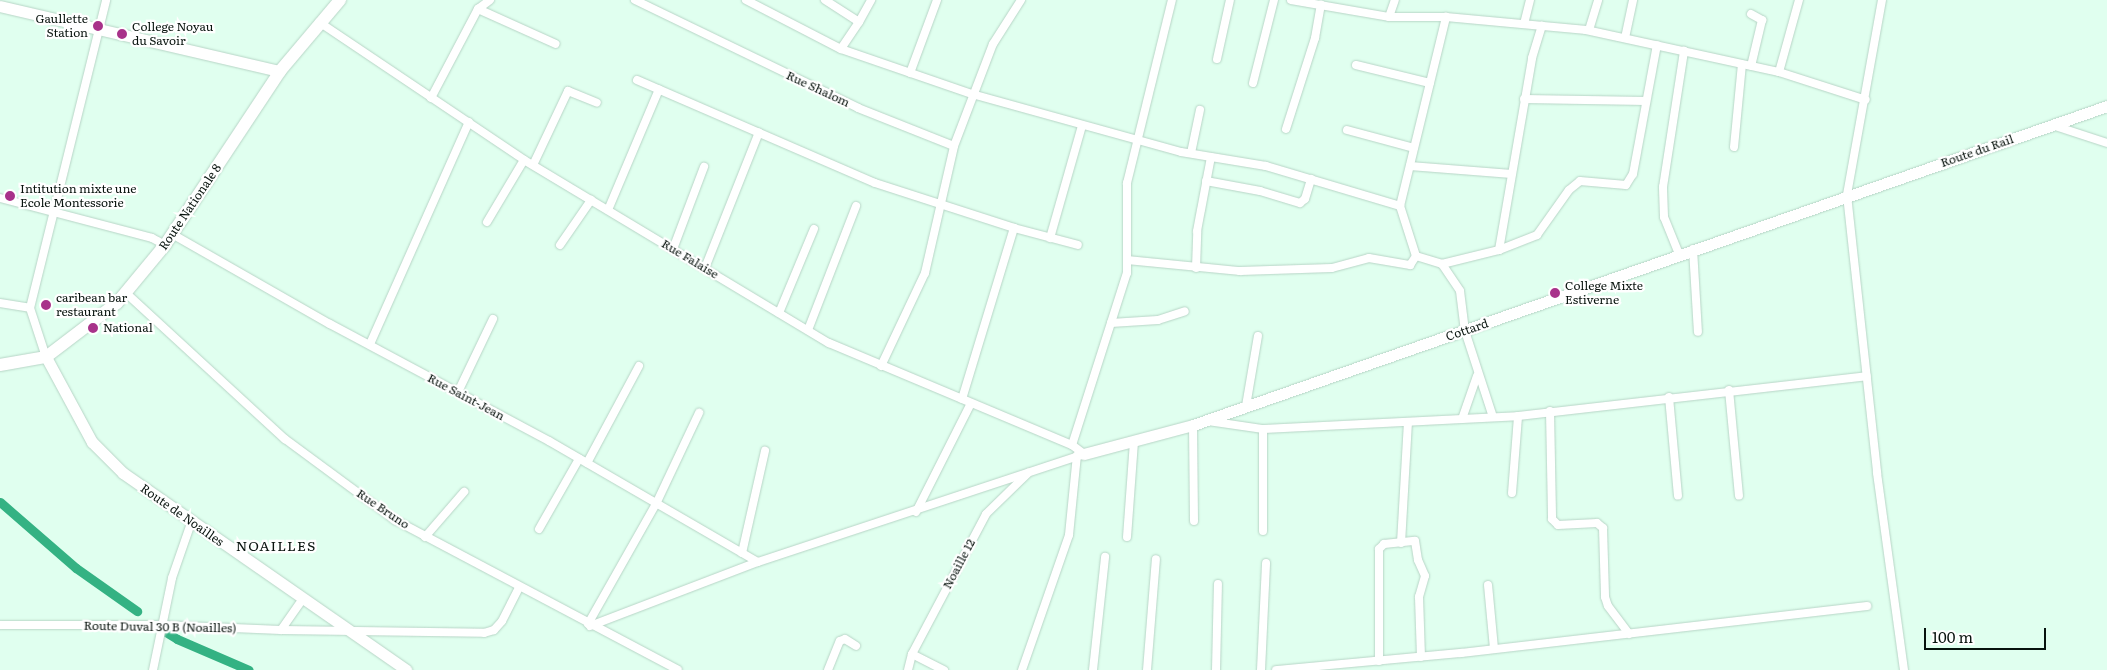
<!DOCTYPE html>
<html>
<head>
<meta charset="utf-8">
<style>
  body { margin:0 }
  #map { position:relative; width:2107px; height:670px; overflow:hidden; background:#e0ffef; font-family:Literata,serif }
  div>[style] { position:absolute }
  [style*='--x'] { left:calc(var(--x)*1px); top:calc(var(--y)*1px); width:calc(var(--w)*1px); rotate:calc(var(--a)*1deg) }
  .canal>* { height:9px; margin:-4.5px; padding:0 4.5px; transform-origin:4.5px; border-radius:4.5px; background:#34b283 }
  .roads { filter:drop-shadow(0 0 1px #b7d5c6) drop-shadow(0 0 1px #b7d5c6) }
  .street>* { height:8px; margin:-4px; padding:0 4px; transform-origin:4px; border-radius:4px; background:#fff }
  .secondary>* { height:11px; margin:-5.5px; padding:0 5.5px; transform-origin:5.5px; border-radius:5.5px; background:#fff }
  .primary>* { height:12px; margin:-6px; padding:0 6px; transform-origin:6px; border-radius:6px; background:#fff }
  .dots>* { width:14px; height:14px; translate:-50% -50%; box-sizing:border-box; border:2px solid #fff; border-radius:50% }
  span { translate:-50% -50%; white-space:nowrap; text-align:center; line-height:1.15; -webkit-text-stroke:4.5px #fff; paint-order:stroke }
  .poi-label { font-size:12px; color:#08130e }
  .right { translate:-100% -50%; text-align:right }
  .left { translate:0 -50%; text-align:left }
  .street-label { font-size:12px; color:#08130e }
  .neighbourhood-label { font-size:14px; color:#08130e; letter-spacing:1px }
  .scale { position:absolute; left:1924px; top:628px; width:122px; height:22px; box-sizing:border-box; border:2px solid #08130e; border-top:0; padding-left:6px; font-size:15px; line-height:18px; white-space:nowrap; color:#08130e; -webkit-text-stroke:4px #fff; paint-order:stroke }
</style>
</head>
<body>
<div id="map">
  <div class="canal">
    <div style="--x:0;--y:502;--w:101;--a:41"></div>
    <div style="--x:76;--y:568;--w:75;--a:35.2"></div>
    <div style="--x:159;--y:628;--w:21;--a:31"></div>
    <div style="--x:177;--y:639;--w:78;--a:23.3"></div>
  </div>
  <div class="roads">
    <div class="street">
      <div style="--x:635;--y:0;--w:248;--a:25.8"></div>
      <div style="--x:858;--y:108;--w:103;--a:21.6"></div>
      <div style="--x:954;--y:146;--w:109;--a:-69.1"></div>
      <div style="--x:993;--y:44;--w:52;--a:-57.5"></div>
      <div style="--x:746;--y:0;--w:107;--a:27.3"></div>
      <div style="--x:841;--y:49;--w:139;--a:19"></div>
      <div style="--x:972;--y:94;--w:217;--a:15.5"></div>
      <div style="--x:1181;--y:152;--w:86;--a:9.4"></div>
      <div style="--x:1266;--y:166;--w:140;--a:16.6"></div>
      <div style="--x:1400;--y:206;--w:195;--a:-76.3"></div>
      <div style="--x:825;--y:0;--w:40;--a:32.9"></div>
      <div style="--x:859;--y:22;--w:32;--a:124"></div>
      <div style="--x:1291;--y:0;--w:99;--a:9.8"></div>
      <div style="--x:1389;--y:17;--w:57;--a:0"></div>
      <div style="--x:1446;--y:17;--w:141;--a:5.3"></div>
      <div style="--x:1586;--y:30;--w:198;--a:12.3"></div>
      <div style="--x:1779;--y:72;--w:91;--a:17.8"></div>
      <div style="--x:1882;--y:0;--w:198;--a:100.2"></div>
      <div style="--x:1847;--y:195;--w:280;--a:83.8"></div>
      <div style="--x:1877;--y:473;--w:199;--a:82.2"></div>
      <div style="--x:478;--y:9;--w:85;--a:24.2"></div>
      <div style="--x:1751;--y:14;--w:13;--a:29"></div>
      <div style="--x:1762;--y:20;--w:47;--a:103.4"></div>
      <div style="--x:1389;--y:17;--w:18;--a:-71"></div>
      <div style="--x:319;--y:22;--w:247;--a:33.9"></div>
      <div style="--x:524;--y:160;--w:356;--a:31"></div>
      <div style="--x:829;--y:343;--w:264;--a:22.8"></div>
      <div style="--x:1072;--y:445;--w:15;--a:37"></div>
      <div style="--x:859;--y:22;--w:25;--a:-61"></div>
      <div style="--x:1524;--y:24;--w:25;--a:-76"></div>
      <div style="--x:1589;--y:30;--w:31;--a:-73"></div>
      <div style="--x:1625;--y:38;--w:39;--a:-78"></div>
      <div style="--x:1217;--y:59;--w:60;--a:-77.6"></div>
      <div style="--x:1356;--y:65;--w:76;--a:13.7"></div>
      <div style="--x:1779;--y:72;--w:75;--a:-74.5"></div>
      <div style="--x:910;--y:73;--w:78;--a:-69.7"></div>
      <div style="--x:637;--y:80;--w:259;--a:23.4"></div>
      <div style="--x:875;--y:183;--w:146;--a:17.9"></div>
      <div style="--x:1253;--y:83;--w:86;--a:-75.8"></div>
      <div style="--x:431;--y:98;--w:101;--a:-62.2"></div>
      <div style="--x:478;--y:9;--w:15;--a:-37"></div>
      <div style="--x:1524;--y:99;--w:122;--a:0.9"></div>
      <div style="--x:2052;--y:125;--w:58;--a:18.1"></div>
      <div style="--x:1286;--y:129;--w:96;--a:-72.3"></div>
      <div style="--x:1315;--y:38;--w:34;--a:-80"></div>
      <div style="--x:1347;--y:130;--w:69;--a:15"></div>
      <div style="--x:1734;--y:147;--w:83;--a:-84.5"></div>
      <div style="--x:1191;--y:153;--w:44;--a:-78.2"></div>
      <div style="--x:533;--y:165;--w:82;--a:-64.7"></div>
      <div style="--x:568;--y:91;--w:31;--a:22"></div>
      <div style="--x:1410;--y:166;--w:102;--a:4.5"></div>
      <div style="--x:1206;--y:181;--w:55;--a:10.5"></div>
      <div style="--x:1260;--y:191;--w:42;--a:16.7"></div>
      <div style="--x:1300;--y:203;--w:6;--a:-39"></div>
      <div style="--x:1305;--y:199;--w:21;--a:-73"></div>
      <div style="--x:0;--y:198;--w:157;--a:14.7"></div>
      <div style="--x:152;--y:238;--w:15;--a:28"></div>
      <div style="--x:608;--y:210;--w:131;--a:-67.1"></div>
      <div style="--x:487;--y:222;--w:72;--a:-59.2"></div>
      <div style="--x:172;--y:234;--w:182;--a:29.7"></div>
      <div style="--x:330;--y:324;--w:248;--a:28.1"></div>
      <div style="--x:549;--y:441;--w:241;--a:30.1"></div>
      <div style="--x:1050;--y:238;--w:116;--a:-74.1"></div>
      <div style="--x:560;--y:245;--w:55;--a:-55.4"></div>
      <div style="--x:673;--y:249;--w:88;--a:-69.3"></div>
      <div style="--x:1693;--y:249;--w:83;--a:86.6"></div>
      <div style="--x:1499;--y:250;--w:195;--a:-80.2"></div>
      <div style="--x:1532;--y:58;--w:34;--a:-73"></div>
      <div style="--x:1679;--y:254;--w:40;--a:-112"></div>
      <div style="--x:1664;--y:217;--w:30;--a:-92"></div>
      <div style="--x:1663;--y:187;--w:138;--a:-81.2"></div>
      <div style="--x:1416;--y:256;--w:27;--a:17"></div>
      <div style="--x:1442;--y:264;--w:32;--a:56"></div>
      <div style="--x:1460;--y:291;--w:40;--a:82.9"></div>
      <div style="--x:1465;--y:331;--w:90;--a:72"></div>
      <div style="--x:1127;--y:260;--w:114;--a:5.6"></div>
      <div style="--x:1240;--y:271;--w:92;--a:-1.9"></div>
      <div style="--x:1332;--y:268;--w:38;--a:-15"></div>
      <div style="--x:1369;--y:258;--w:42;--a:9.7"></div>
      <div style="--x:1410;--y:265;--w:11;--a:-56"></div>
      <div style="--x:1416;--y:256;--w:52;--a:-107.7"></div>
      <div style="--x:1442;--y:264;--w:59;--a:-13.8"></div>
      <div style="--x:1499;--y:250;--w:41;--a:-21.5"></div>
      <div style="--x:1537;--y:235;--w:55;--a:-54.6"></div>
      <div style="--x:1569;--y:190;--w:14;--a:-39"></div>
      <div style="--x:1580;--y:181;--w:46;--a:5"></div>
      <div style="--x:1626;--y:185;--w:13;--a:-58"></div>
      <div style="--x:1633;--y:174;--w:131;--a:-79.5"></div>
      <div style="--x:705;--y:268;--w:146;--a:-68.3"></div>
      <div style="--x:1196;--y:268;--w:37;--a:-88"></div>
      <div style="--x:1197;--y:231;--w:75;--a:-79.3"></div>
      <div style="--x:126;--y:293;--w:216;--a:42.6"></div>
      <div style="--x:285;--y:439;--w:137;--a:36.4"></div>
      <div style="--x:395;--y:520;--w:320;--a:27.9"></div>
      <div style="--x:0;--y:303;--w:30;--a:9"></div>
      <div style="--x:30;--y:308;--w:317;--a:-76.1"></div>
      <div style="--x:30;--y:308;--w:52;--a:71.9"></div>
      <div style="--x:779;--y:313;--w:91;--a:-67.4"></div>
      <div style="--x:1111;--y:323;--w:47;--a:-3.7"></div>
      <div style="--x:1158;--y:320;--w:28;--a:-18"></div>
      <div style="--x:808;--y:330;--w:133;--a:-68.8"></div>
      <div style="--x:370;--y:344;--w:243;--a:-66"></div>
      <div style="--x:881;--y:366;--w:103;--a:-64.7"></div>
      <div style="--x:925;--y:273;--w:130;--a:-77.1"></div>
      <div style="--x:1729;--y:390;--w:106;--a:84.6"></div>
      <div style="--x:458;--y:392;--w:81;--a:-64.4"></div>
      <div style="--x:1669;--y:397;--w:99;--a:84.8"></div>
      <div style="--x:962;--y:399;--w:179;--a:-73.1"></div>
      <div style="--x:1014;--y:228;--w:66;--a:14.9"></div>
      <div style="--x:1246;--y:406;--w:71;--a:-80.3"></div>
      <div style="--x:1550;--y:411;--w:108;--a:88.9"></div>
      <div style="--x:1552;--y:519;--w:8;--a:45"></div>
      <div style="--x:1558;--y:525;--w:39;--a:-3"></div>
      <div style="--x:1597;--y:523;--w:8;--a:40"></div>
      <div style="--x:1603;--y:528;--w:69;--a:88.3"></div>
      <div style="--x:1605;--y:597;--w:9;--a:72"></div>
      <div style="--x:1608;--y:606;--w:35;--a:53"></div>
      <div style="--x:1462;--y:419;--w:46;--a:-70.8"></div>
      <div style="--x:1208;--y:421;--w:56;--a:8.3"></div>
      <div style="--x:1263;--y:429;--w:255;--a:-2.9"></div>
      <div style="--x:1518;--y:416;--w:351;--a:-6.5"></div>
      <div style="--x:1193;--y:425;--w:96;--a:89.4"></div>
      <div style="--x:1072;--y:445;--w:181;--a:-72.3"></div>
      <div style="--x:1127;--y:273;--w:90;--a:-90"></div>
      <div style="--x:1127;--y:183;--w:188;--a:-76.2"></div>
      <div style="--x:587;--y:463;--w:110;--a:-61.8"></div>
      <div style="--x:1512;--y:493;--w:77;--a:-85.5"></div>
      <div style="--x:916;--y:512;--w:122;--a:-63.2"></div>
      <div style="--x:539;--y:529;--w:81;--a:-60.3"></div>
      <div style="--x:1263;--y:531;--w:102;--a:-90"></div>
      <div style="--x:425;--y:537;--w:60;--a:-49.1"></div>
      <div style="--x:1127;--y:537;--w:96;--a:-85.8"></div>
      <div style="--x:1401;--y:543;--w:120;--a:-86.7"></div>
      <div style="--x:742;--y:553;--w:105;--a:-77.3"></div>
      <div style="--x:1488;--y:585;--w:64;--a:84.6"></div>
      <div style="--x:588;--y:624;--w:138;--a:-60.5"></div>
      <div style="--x:656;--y:504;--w:101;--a:-64.7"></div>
      <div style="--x:0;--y:625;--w:161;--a:0"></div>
      <div style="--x:161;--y:625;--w:120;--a:2.4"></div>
      <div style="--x:281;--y:630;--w:38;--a:-55"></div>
      <div style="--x:590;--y:626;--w:180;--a:-20.9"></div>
      <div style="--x:758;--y:562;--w:343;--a:-18.3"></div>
      <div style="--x:281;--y:630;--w:203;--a:0.8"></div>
      <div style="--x:484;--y:633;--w:10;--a:-17"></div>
      <div style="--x:494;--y:630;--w:12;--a:-48"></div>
      <div style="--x:502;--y:621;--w:37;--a:-63"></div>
      <div style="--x:912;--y:654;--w:36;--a:27"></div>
      <div style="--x:1379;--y:661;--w:112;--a:-90"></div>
      <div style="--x:1379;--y:549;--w:7;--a:-45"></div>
      <div style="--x:1384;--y:544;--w:31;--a:-6"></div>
      <div style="--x:1415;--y:541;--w:19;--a:81"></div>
      <div style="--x:1418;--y:560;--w:17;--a:66"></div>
      <div style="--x:1425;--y:576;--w:22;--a:106"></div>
      <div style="--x:1419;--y:597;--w:60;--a:88.1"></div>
      <div style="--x:153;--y:670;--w:94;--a:-78.3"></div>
      <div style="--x:172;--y:578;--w:58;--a:-70.9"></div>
      <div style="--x:828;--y:670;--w:31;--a:-68"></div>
      <div style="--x:840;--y:641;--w:5;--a:-22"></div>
      <div style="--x:845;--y:639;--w:13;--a:32"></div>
      <div style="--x:908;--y:670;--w:16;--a:-76"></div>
      <div style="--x:912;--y:654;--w:158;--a:-62.1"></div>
      <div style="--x:986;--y:514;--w:59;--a:-44.3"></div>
      <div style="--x:1022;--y:670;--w:143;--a:-70.8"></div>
      <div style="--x:1069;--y:535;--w:80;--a:-84.3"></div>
      <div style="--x:1093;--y:670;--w:114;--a:-83.9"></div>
      <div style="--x:1147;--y:670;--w:111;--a:-85.4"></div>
      <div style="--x:1216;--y:670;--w:86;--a:-88.7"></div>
      <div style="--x:1261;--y:670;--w:107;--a:-87.3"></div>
      <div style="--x:1276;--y:670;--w:186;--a:-5.3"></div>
      <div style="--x:1461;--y:653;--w:409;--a:-6.6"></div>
    </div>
    <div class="secondary">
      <div style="--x:0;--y:6;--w:287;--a:13.1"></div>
      <div style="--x:46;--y:357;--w:97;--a:61.6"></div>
      <div style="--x:92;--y:442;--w:44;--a:45"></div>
      <div style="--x:123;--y:473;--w:345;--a:34.8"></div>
      <div style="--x:1084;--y:454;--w:113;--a:-14.9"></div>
      <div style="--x:1193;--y:425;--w:968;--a:-19.24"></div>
    </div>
    <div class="primary">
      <div style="--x:0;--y:365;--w:47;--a:-9.9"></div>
      <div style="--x:46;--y:357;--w:89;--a:-37.3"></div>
      <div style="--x:117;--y:303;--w:75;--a:-50.4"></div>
      <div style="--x:165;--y:245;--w:209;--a:-56.5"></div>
      <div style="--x:280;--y:71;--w:93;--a:-49.8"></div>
    </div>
  </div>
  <div class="dots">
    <div style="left:98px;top:26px;background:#a8328a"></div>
    <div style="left:122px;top:34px;background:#a8328a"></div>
    <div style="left:10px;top:196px;background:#a8328a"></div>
    <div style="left:1555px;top:293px;background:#a8328a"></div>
    <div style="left:46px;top:305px;background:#a8328a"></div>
    <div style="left:93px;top:328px;background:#a8328a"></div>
  </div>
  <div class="poi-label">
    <span class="right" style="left:88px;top:26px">Gaullette<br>Station</span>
    <span class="left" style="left:132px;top:34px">College Noyau<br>du Savoir</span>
    <span class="left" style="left:20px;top:196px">Intitution mixte une<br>Ecole Montessorie</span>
    <span class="left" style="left:1565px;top:293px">College Mixte<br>Estiverne</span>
    <span class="left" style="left:56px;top:305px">caribean bar<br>restaurant</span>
    <span class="left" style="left:103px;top:328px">National</span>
  </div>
  <div class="street-label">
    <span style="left:818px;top:89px;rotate:25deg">Rue Shalom</span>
    <span style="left:1977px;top:151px;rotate:-19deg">Route du Rail</span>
    <span style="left:190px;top:207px;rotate:-56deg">Route Nationale 8</span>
    <span style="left:690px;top:259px;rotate:31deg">Rue Falaise</span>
    <span style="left:1467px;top:330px;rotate:-19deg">Cottard</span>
    <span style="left:466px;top:397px;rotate:28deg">Rue Saint-Jean</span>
    <span style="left:383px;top:509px;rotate:34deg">Rue Bruno</span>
    <span style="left:182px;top:515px;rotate:35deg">Route de Noailles</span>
    <span style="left:959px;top:564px;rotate:-62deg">Noaille 12</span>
    <span style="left:160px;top:627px;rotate:1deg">Route Duval 30 B (Noailles)</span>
  </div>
  <div class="neighbourhood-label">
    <span style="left:276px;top:545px">NOAILLES</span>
  </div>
  <div class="scale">100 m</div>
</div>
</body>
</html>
